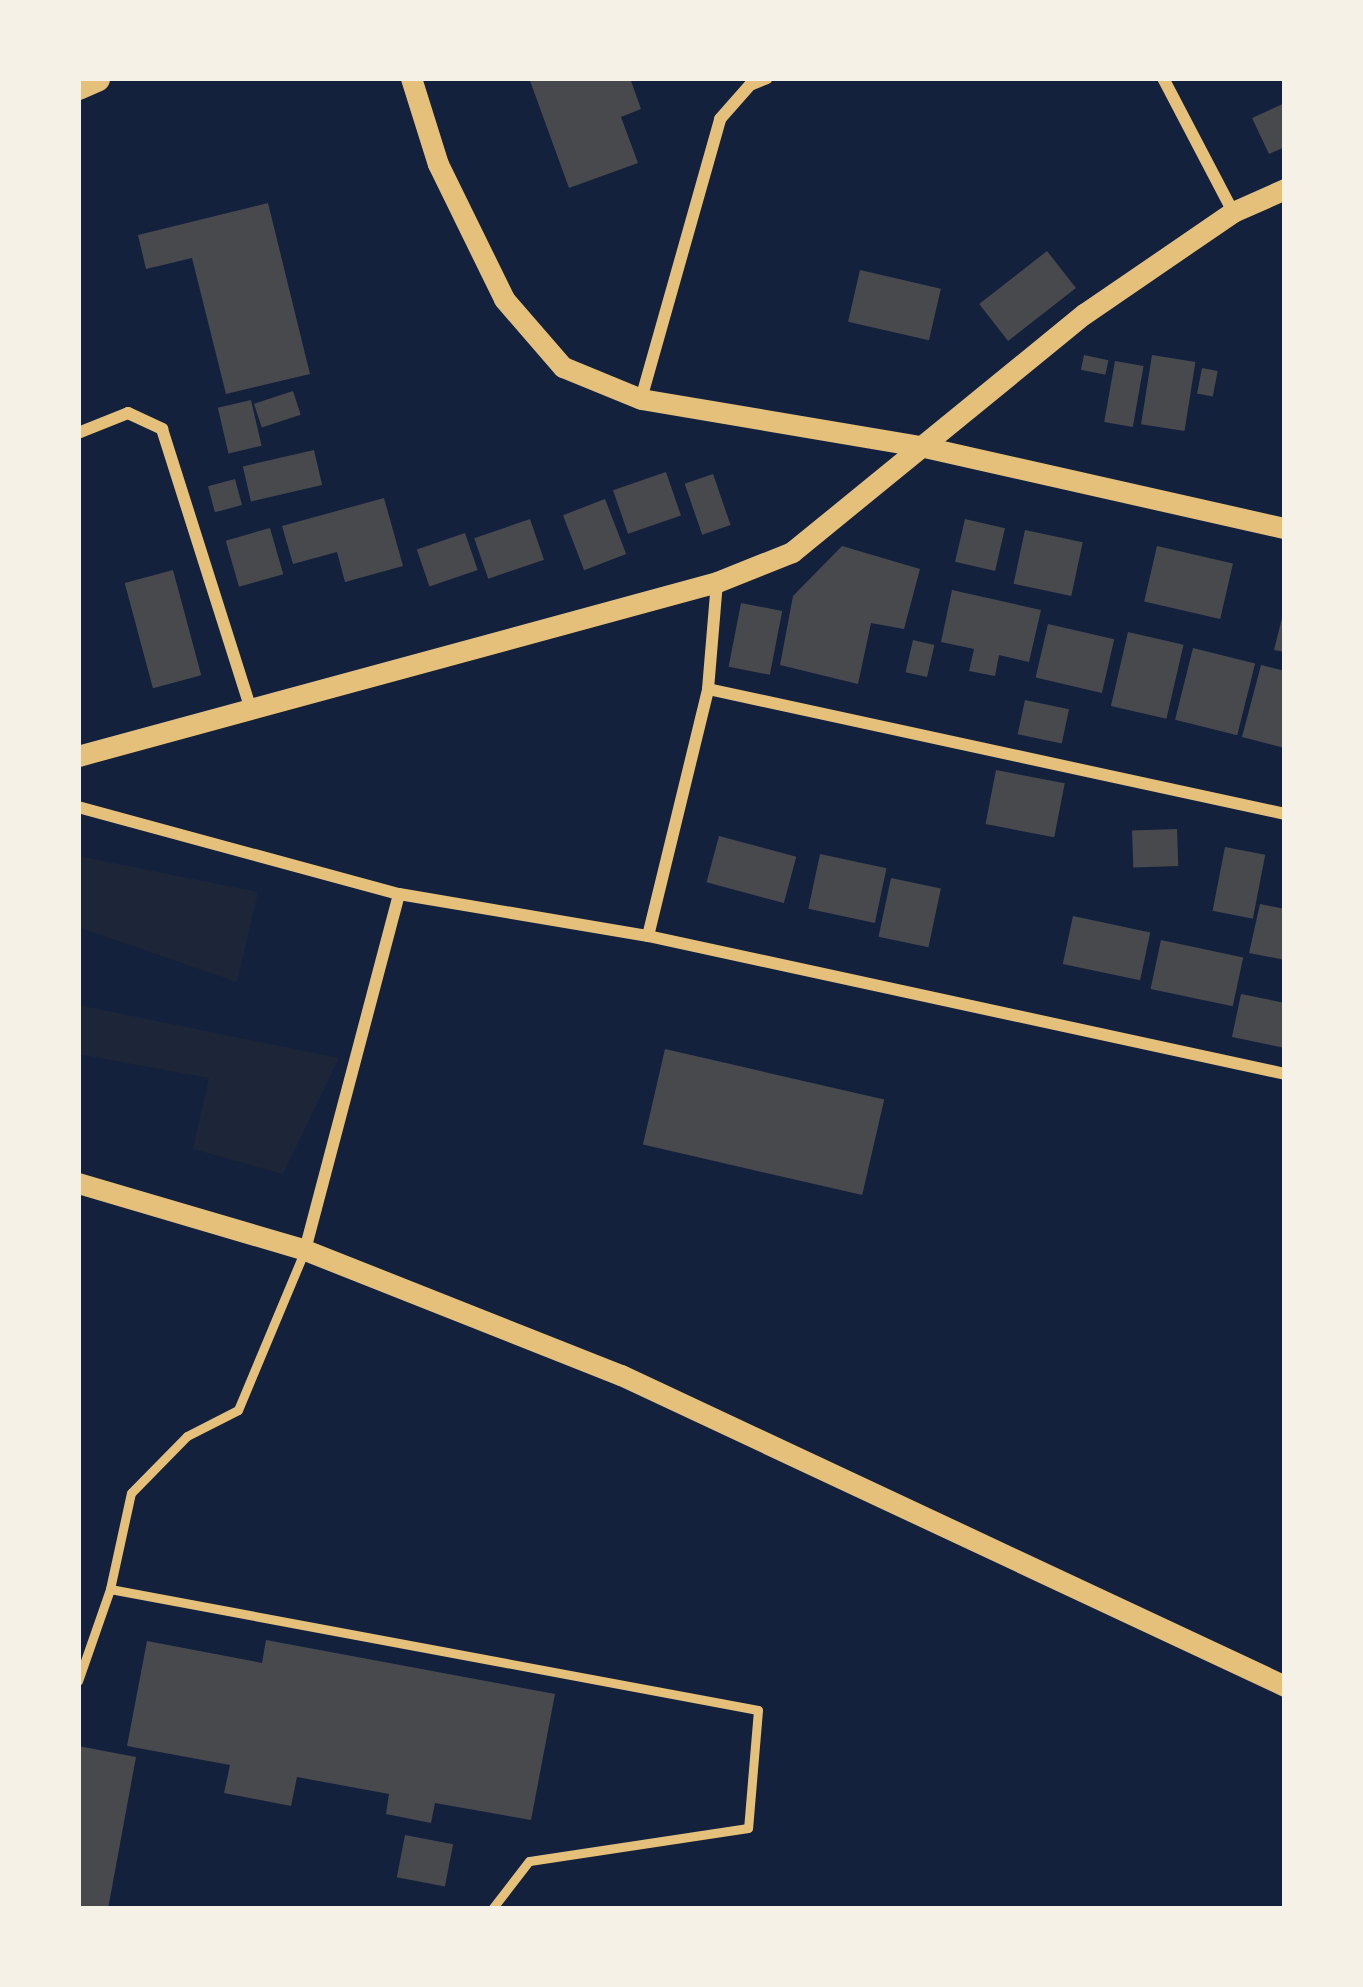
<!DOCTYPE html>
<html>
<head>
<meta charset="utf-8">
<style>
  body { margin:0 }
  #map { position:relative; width:1363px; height:1987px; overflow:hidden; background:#14213d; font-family:Jost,sans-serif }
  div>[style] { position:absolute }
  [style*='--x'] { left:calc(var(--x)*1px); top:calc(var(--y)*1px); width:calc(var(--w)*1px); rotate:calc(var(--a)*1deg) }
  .green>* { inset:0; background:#1d2539 }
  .building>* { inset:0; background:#48494c; transform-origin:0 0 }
  .service>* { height:9px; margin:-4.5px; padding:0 4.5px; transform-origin:4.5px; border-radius:4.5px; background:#e5c07b }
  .minor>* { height:12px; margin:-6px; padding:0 6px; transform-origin:6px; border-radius:6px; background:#e5c07b }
  .tertiary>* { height:21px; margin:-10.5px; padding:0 10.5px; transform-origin:10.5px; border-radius:10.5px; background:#e5c07b }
  .trunk>* { height:27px; margin:-13.5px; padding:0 13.5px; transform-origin:13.5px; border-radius:13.5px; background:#e5c07b }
  span { translate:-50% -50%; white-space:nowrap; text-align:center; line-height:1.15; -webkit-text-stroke:12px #f6f1e7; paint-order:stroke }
  .frame { position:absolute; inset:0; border:81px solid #f6f1e7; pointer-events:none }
</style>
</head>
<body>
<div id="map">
  <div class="green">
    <div style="clip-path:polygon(78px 856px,258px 892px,237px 982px,78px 927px)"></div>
    <div style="clip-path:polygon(78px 1005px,339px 1058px,283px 1174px,193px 1149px,209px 1078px,78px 1054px)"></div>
  </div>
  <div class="building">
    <div style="clip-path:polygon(529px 78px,630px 78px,641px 109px,621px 117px,638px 163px,569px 188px)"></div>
    <div style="clip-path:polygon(1285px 103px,1285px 147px,1269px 154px,1252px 118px)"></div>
    <div style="clip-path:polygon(268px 203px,310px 374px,226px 394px,192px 258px,146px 269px,138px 235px)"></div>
    <div style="left:1047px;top:251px;width:47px;height:86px;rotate:52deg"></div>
    <div style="left:860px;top:270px;width:83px;height:53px;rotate:13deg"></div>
    <div style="left:1084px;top:355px;width:25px;height:15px;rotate:12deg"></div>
    <div style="left:1152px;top:355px;width:44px;height:70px;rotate:9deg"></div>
    <div style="left:1115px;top:361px;width:29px;height:62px;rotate:10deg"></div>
    <div style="left:1202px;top:368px;width:16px;height:26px;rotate:11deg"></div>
    <div style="left:293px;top:391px;width:25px;height:41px;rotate:72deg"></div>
    <div style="left:251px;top:400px;width:47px;height:34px;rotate:77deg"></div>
    <div style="left:314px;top:450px;width:36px;height:73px;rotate:77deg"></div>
    <div style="left:666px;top:472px;width:46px;height:56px;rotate:71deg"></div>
    <div style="left:713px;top:474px;width:54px;height:30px;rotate:71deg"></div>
    <div style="left:235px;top:479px;width:27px;height:28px;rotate:75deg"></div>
    <div style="clip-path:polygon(384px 498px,403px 566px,345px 582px,337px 552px,293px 564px,282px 526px)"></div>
    <div style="left:605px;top:499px;width:59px;height:45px;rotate:69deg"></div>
    <div style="left:530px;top:519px;width:43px;height:59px;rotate:71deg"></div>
    <div style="left:965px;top:519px;width:41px;height:44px;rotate:13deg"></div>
    <div style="left:270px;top:528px;width:48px;height:46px;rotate:74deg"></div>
    <div style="left:1025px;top:530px;width:59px;height:55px;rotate:12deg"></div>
    <div style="left:465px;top:533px;width:39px;height:51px;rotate:71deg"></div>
    <div style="clip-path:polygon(842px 546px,920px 569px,904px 629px,871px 623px,858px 684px,780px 665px,793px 596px)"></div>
    <div style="left:1157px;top:546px;width:78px;height:57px;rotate:13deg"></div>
    <div style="left:173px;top:570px;width:109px;height:50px;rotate:75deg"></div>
    <div style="clip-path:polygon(952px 590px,1041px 610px,1029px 662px,999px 655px,995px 676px,969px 671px,974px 649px,941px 642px)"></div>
    <div style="left:741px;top:603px;width:42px;height:65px;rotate:11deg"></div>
    <div style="clip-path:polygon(1283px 614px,1285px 614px,1285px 652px,1274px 650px)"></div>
    <div style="left:1048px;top:624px;width:68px;height:55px;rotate:13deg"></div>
    <div style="left:1128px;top:632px;width:57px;height:76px;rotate:13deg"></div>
    <div style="left:913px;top:640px;width:22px;height:33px;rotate:13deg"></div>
    <div style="left:1193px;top:648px;width:64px;height:74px;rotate:14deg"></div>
    <div style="clip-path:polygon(1261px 665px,1285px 671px,1285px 748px,1242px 737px)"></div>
    <div style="left:1025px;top:700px;width:45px;height:35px;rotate:12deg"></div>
    <div style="left:996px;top:770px;width:70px;height:55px;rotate:11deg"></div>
    <div style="left:1177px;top:829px;width:37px;height:45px;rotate:88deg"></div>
    <div style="left:719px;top:836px;width:80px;height:48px;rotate:15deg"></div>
    <div style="left:1225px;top:847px;width:41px;height:65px;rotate:11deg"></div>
    <div style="left:820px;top:854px;width:68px;height:56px;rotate:12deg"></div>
    <div style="left:891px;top:878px;width:51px;height:60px;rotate:12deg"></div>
    <div style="clip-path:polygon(1260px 904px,1285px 909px,1285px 960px,1249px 953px)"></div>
    <div style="left:1073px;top:916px;width:79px;height:49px;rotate:12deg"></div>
    <div style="left:1161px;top:940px;width:84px;height:50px;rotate:12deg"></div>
    <div style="clip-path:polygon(1241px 994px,1285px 1003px,1285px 1048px,1232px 1037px)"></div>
    <div style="left:665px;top:1049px;width:225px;height:98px;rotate:13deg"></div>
    <div style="clip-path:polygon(266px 1640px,555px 1694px,531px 1820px,435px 1803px,431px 1823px,386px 1814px,389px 1794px,297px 1777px,291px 1806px,224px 1793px,230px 1765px,127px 1746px,147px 1641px,262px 1663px)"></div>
    <div style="clip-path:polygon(78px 1746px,136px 1757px,108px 1909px,78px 1909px)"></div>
    <div style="left:405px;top:1835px;width:49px;height:43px;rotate:11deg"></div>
  </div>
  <div class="service">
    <div style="--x:110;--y:1589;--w:659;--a:10.58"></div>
    <div style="--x:758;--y:1710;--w:118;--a:94.8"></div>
    <div style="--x:748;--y:1828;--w:221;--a:171.4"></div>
    <div style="--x:529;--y:1861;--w:61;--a:127.6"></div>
    <div style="--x:78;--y:1681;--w:97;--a:-70.8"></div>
    <div style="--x:110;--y:1589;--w:98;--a:-77.7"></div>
    <div style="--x:131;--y:1493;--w:80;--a:-45.5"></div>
    <div style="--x:187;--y:1436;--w:57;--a:-27"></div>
    <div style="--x:238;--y:1410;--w:171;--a:-67.3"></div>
  </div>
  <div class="minor">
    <div style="--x:1163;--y:78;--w:151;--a:62.4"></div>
    <div style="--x:641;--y:399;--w:291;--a:-74.2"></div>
    <div style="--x:720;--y:119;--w:45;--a:-48.6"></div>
    <div style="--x:750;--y:85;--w:18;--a:-22"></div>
    <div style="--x:78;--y:433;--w:54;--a:-21.8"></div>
    <div style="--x:128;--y:413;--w:38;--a:25"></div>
    <div style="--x:162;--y:429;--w:297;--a:72.4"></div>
    <div style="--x:708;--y:689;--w:590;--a:12.22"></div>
    <div style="--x:78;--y:807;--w:333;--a:15.2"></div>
    <div style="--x:399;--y:894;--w:253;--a:9.6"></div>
    <div style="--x:648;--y:936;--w:652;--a:12.22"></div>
    <div style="--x:648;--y:936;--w:254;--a:-76.3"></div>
    <div style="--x:708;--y:689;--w:107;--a:-85.2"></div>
    <div style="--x:305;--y:1250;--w:368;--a:-75.2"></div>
  </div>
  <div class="tertiary">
    <div style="--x:411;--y:78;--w:90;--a:72.6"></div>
    <div style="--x:438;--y:164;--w:150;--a:63.9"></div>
    <div style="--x:504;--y:299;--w:90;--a:49.1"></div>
    <div style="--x:563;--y:367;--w:84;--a:22.3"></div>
    <div style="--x:641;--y:399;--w:283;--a:9.6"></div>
    <div style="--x:920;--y:446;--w:374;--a:12.7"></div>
    <div style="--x:78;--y:756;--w:662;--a:-15.23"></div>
    <div style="--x:717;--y:582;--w:81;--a:-21.8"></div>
    <div style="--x:792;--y:552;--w:377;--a:-39.2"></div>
    <div style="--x:1084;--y:314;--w:181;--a:-34.4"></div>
    <div style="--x:1233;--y:212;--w:57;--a:-23.9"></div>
    <div style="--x:78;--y:1183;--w:237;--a:16.4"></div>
    <div style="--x:305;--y:1250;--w:340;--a:21.6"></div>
    <div style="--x:621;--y:1375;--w:733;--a:25.1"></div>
  </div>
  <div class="trunk">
    <div style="--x:78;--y:86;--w:20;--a:-24"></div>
  </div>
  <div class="frame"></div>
</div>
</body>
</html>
